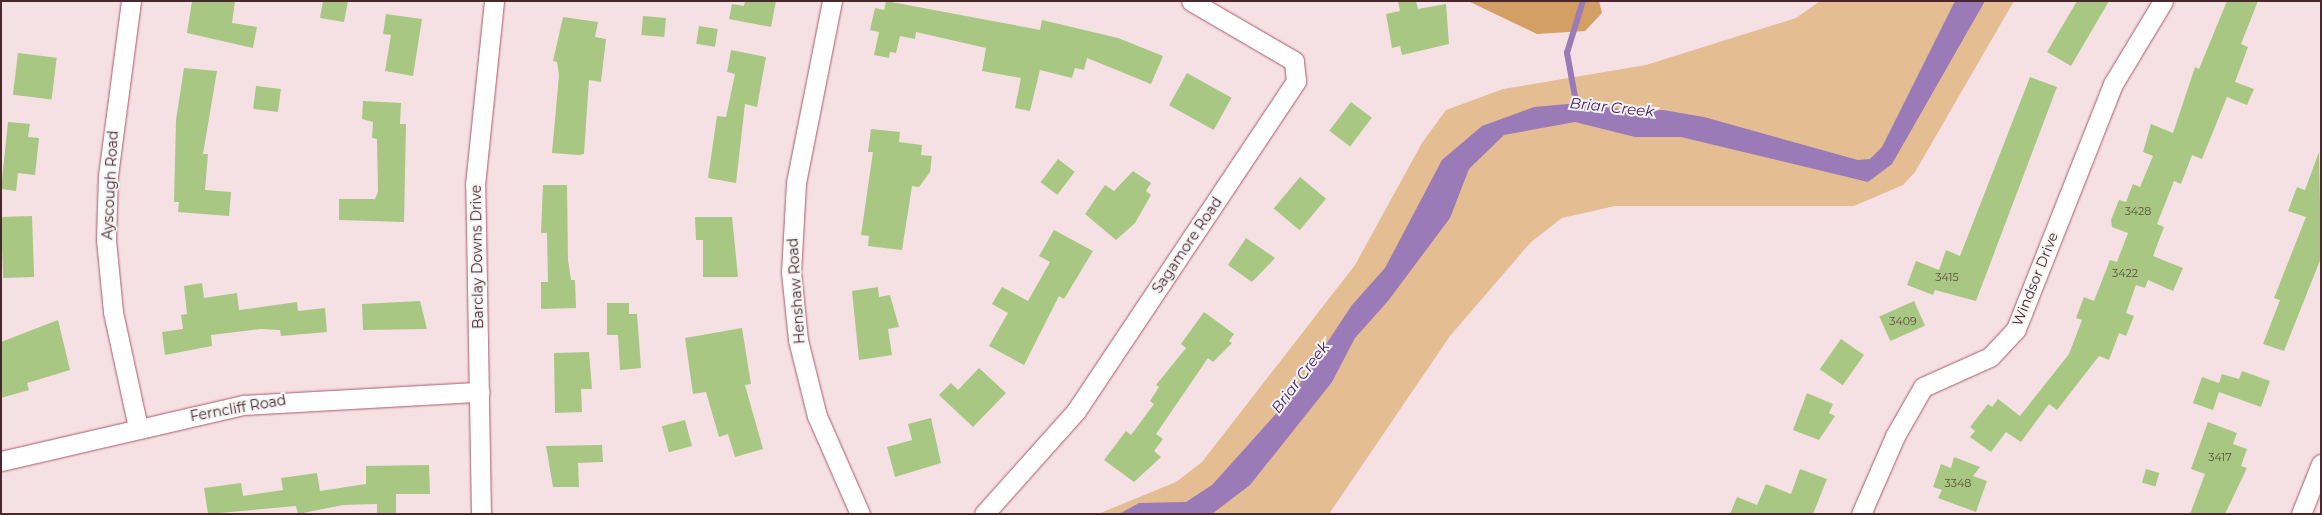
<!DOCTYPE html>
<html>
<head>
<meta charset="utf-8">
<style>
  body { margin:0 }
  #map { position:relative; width:2322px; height:515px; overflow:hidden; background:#f5e1e4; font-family:Montserrat,sans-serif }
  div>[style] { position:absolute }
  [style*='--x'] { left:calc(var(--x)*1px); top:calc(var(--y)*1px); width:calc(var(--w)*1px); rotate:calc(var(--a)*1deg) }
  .green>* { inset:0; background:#e4bd93 }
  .forest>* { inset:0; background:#d49f64 }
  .water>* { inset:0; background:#9b7ab8 }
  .stream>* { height:5.5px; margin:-2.75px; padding:0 2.75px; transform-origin:2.75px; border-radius:2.75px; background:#9b7ab8 }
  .building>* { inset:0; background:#a8c782; transform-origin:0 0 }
  .roads { filter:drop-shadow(0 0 1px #ac596a) drop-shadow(0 0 1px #ac596a) }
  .minor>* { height:19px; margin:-9.5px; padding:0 9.5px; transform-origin:9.5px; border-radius:9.5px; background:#fff }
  span { translate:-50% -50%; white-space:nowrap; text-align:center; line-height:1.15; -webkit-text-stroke:4px #f4f4f4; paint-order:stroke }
  .number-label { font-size:11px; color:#624e42 }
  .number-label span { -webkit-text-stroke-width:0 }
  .street-label { font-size:14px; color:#4a262d }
  .water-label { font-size:15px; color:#4d206c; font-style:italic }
  .frame { position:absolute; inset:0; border:2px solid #4a262d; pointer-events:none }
</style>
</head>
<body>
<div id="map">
  <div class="green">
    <div style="clip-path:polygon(1820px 1px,2014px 1px,1915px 172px,1903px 185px,1854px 206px,1615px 206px,1562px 218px,1531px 242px,1450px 336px,1329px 514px,1098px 514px,1176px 482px,1202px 462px,1355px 265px,1422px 143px,1446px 110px,1503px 89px,1646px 65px,1796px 18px)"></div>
  </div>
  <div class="forest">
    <div style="clip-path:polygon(1468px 1px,1599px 1px,1602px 13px,1585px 31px,1537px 34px)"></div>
  </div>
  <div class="water">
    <div style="clip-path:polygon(1955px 1px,1985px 1px,1892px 164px,1868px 182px,1681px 137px,1635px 137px,1575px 122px,1504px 135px,1469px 169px,1450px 218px,1388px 301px,1355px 338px,1332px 382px,1250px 485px,1212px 514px,1119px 514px,1139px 503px,1186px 502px,1212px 485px,1291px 397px,1352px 305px,1385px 268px,1442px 160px,1482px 126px,1534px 107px,1590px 102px,1631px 112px,1663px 110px,1704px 117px,1858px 160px,1870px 159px,1882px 147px)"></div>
  </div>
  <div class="stream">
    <div style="--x:1577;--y:108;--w:56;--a:-100.3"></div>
    <div style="--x:1567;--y:53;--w:54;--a:-72.9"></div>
  </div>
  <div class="building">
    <div style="clip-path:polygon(192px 1px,235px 1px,232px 23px,257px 27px,253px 48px,187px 33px)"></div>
    <div style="clip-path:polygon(323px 1px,348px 1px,344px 22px,320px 18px)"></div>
    <div style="clip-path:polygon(745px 1px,776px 1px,771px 27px,729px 19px,732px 4px,744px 6px)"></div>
    <div style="clip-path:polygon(886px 1px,1040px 30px,1042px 20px,1118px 38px,1163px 56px,1151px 84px,1087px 58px,1084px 70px,1075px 68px,1072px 78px,1040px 70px,1030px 111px,1015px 108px,1021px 78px,982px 71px,986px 48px,916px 32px,915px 39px,900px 36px,896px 53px,890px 52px,889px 58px,874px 55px,879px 32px,870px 30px,875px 8px,884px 10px)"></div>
    <div style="clip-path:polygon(1398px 1px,1416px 1px,1418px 9px,1446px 4px,1449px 44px,1402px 55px,1400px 46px,1392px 48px,1386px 14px,1400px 11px)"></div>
    <div style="clip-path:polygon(2077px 1px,2109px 1px,2071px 66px,2047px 52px)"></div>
    <div style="clip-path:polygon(2227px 1px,2258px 1px,2241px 44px,2248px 47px,2235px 82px,2254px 89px,2247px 105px,2227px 97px,2202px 159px,2192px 155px,2181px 184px,2174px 181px,2157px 224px,2164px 227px,2153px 256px,2183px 268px,2173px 291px,2148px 280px,2145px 288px,2136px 285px,2126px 313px,2134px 316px,2126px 336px,2119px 333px,2109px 360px,2099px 356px,2057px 410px,2049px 404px,2021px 442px,2006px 432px,1991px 452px,1970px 437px,1975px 431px,1970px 427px,1988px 404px,1992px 407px,1998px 399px,2020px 416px,2069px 354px,2082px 320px,2076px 318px,2084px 297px,2094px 301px,2110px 260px,2117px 262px,2128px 233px,2112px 227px,2111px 220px,2119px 200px,2126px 202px,2133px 184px,2140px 187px,2153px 156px,2143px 152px,2151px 124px,2173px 133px,2195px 67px,2199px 69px)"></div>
    <div style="clip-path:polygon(386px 14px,422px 19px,413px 76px,385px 71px,391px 35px,383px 34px)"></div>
    <div style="left:643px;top:16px;width:23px;height:19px;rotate:5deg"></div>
    <div style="clip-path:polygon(563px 17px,598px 22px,595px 37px,606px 39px,601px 82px,589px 80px,584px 154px,579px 155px,552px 153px,559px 75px,557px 62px,553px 61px)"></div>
    <div style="left:699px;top:26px;width:19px;height:18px;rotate:9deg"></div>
    <div style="clip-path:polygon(731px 50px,766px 57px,757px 107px,745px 104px,736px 183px,708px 178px,717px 116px,726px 117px,735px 74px,727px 72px)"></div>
    <div style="left:18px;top:53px;width:39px;height:42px;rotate:7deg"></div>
    <div style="clip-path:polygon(184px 68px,217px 71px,203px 154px,208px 154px,205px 190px,231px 192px,229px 216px,178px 212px,179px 202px,174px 202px,176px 120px)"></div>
    <div style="left:1187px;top:73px;width:51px;height:37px;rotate:29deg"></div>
    <div style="clip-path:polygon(2030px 77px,2057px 87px,1976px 301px,1935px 290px,1933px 295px,1907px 285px,1916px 261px,1939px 270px,1946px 250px,1960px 256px)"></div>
    <div style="left:256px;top:86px;width:25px;height:23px;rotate:7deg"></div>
    <div style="clip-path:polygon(363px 101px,401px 103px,400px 124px,406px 124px,404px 222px,339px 220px,339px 199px,375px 199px,378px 192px,377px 139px,372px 138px,373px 122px,362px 119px)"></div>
    <div style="left:1351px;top:102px;width:26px;height:36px;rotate:37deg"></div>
    <div style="clip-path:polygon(8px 122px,30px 124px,28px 137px,39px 138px,35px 175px,18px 173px,16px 191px,1px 189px)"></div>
    <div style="clip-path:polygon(871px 129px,900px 132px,899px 142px,922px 145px,921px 155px,932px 156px,930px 172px,919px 187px,912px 186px,902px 250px,868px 246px,869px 236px,861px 235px,873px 152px,868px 152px)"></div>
    <div style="clip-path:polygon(2319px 152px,2321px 258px,2284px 351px,2263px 344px,2280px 300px,2274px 298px,2306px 217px,2288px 211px,2297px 187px,2305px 190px)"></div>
    <div style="left:1058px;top:159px;width:21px;height:29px;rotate:37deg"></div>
    <div style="clip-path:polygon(1133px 171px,1151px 183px,1146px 191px,1151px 195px,1135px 223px,1116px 240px,1085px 214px,1105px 185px,1114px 191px)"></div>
    <div style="left:1300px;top:177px;width:34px;height:41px;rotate:40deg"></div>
    <div style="clip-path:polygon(543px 185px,567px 185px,568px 260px,571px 280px,575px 280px,576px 308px,541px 309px,541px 282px,548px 282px,547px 233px,541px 233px)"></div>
    <div style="left:32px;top:216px;width:61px;height:31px;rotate:88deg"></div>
    <div style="clip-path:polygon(695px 217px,732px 217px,738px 277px,703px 277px,703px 240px,696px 240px)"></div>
    <div style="clip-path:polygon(1054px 230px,1093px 251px,1064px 299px,1059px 296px,1024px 365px,989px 346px,1008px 313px,992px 304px,1002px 287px,1028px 301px,1050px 262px,1039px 256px)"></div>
    <div style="clip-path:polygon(1246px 238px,1275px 258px,1252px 282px,1228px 265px)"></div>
    <div style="clip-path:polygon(202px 283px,204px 298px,237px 293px,239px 310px,297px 302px,298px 311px,325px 308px,327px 332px,281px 336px,280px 330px,261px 329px,211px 335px,212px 346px,165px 355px,162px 332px,183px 329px,181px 315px,187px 314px,184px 286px)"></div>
    <div style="clip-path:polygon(878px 287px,879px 297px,890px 295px,899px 327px,888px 329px,892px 355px,859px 360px,852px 291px)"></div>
    <div style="clip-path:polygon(420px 301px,427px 329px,363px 330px,362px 304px)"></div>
    <div style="left:1914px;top:301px;width:27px;height:38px;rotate:66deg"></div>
    <div style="clip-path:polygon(607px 303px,629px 303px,629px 314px,637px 314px,641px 368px,620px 370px,618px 335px,607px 335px)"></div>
    <div style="clip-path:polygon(1204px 312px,1234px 334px,1229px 341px,1232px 343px,1213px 362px,1208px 358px,1156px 434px,1163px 439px,1154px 451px,1161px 457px,1134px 482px,1104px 460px,1126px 431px,1131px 435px,1154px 404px,1150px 401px,1159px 387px,1156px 385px,1186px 348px,1181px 344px)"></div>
    <div style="clip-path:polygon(58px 320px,70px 370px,27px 383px,29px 390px,1px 398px,1px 342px)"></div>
    <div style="clip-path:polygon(742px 328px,751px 384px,745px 385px,763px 449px,735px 457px,728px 434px,719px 437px,706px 392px,693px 394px,685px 338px)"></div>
    <div style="left:1841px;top:339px;width:28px;height:37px;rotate:35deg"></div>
    <div style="clip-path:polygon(589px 352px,592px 389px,581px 389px,582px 412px,555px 413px,554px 353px)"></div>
    <div style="clip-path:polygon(979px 368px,1006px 393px,973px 427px,939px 395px,951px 383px,958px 390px)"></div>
    <div style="clip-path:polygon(2242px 371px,2270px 381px,2261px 407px,2219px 392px,2213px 410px,2193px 403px,2202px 377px,2219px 383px,2222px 374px,2239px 379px)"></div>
    <div style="clip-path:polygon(1807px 393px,1833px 404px,1829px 413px,1835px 416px,1819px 440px,1793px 430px)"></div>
    <div style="clip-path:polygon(931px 418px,941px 463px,895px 477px,887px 447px,912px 440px,908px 424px)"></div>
    <div style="left:685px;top:420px;width:27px;height:24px;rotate:75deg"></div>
    <div style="clip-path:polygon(2208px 422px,2237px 433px,2233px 444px,2247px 449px,2241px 466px,2247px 468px,2225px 514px,2190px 514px,2205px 474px,2191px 469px)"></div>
    <div style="clip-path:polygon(602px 445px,603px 462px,578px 463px,579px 487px,553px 487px,546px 446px)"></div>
    <div style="clip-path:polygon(1954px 457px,1980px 467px,1973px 476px,1987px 481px,1976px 512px,1938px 498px,1942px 490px,1933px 487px,1941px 464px,1951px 468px)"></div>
    <div style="clip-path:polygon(429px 465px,430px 494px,396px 494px,396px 514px,377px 514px,377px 504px,343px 505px,298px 514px,296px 506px,208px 514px,204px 488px,241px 483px,243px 496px,283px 490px,281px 478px,317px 473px,320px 491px,366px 484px,366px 466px)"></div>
    <div style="clip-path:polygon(1800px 469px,1827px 479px,1813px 514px,1730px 514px,1737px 497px,1757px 505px,1766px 484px,1791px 494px)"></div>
    <div style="left:2146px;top:469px;width:14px;height:14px;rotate:17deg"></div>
  </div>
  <div class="roads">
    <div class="minor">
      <div style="--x:131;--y:1;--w:176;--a:97.5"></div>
      <div style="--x:108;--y:175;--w:65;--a:91.8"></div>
      <div style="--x:106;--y:240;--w:72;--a:84.4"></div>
      <div style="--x:113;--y:312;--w:119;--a:77.8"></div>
      <div style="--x:832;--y:1;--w:186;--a:101.2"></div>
      <div style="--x:796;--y:183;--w:89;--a:93.2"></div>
      <div style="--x:791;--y:272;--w:68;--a:84.1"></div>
      <div style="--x:798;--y:340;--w:78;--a:76"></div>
      <div style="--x:817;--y:416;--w:107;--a:66.3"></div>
      <div style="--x:1;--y:461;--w:249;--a:-13"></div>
      <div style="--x:244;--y:405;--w:236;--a:-3.2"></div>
      <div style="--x:481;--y:514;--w:329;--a:-91"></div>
      <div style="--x:475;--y:185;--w:185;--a:-84.1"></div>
      <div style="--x:984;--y:514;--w:138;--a:-48.2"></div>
      <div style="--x:1076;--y:411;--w:397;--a:-56.3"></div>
      <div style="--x:1296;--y:81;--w:20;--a:-96"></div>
      <div style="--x:1294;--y:61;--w:119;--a:-149.8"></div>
      <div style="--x:1861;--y:514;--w:85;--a:-66.4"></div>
      <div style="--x:1895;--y:436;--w:56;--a:-60.3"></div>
      <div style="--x:1923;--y:387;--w:73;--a:-24.1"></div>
      <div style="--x:1990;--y:357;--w:38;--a:-47"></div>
      <div style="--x:2016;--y:329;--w:264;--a:-68.4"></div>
      <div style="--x:2113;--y:84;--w:97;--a:-58.9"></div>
      <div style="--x:2301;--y:514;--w:54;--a:-68.2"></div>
    </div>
  </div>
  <div class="number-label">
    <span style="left:2138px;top:211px">3428</span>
    <span style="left:2125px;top:273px">3422</span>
    <span style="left:1947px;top:277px">3415</span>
    <span style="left:1903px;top:321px">3409</span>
    <span style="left:2220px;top:457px">3417</span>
    <span style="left:1958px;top:483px">3348</span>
  </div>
  <div class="street-label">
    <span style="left:110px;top:185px;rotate:-87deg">Ayscough Road</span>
    <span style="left:1187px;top:245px;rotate:-56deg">Sagamore Road</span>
    <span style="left:477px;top:257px;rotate:-91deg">Barclay Downs Drive</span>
    <span style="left:2035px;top:279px;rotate:-68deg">Windsor Drive</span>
    <span style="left:796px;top:291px;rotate:-94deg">Henshaw Road</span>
    <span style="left:238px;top:408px;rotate:-10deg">Ferncliff Road</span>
  </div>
  <div class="water-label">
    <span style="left:1612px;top:107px;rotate:6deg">Briar Creek</span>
    <span style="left:1300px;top:377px;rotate:-53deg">Briar Creek</span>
  </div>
  <div class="frame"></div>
</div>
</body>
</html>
